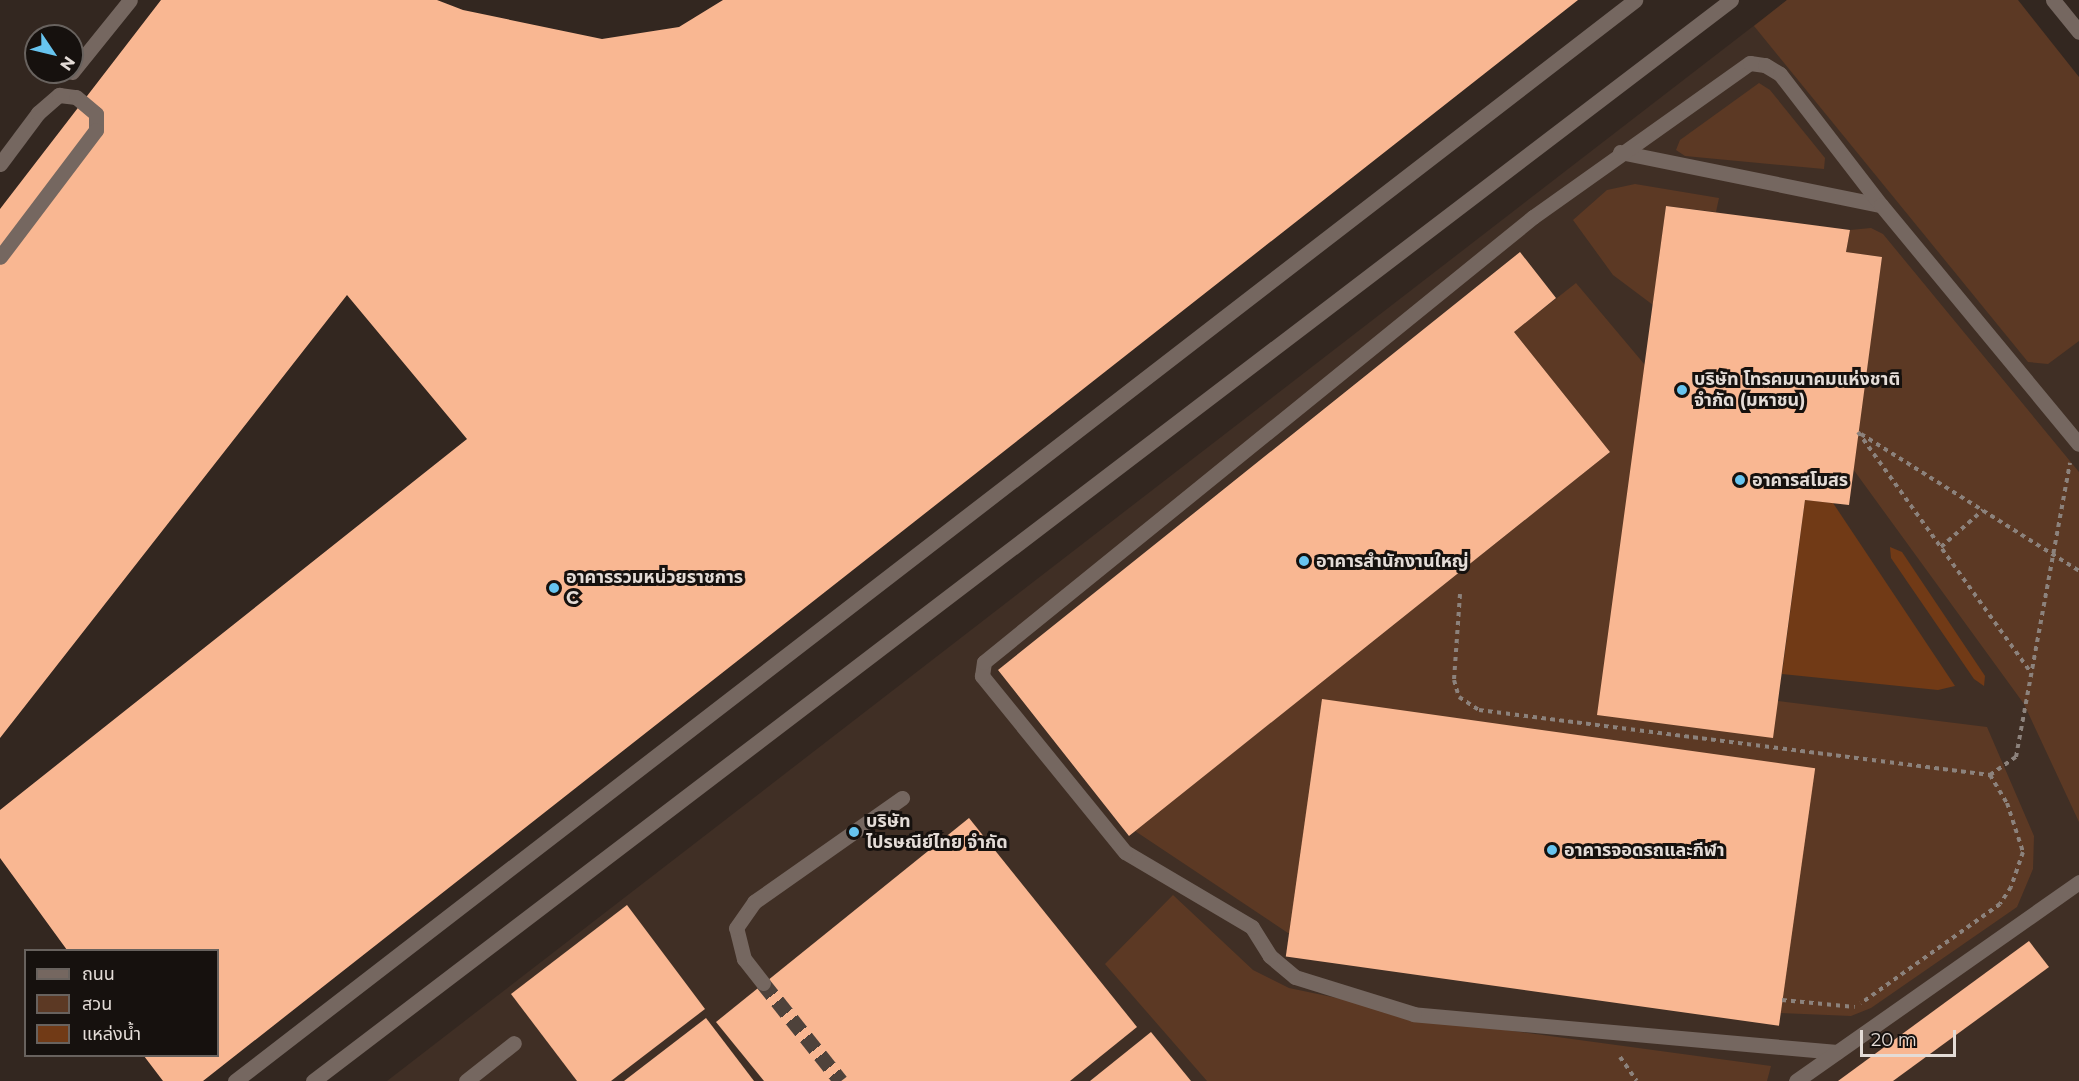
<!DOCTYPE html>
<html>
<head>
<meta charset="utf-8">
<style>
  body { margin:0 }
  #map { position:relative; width:2079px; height:1081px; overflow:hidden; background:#332720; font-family:Montserrat,"Noto Sans Thai",sans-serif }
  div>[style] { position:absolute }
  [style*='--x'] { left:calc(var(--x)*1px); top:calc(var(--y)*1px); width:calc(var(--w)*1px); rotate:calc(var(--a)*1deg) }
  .built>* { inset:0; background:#402f25 }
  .green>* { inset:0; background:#5c3924 }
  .water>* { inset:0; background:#713a16 }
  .building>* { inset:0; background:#f9b792; transform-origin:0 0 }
  .minor-tunnel>* { height:15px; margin-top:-7.5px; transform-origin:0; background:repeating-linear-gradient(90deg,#4e423b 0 15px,transparent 0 23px) }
  .path>* { height:4px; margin-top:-2px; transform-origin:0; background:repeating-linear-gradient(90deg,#8c827c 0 4.5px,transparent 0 9px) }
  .minor>* { height:15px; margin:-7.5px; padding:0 7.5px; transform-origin:7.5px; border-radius:7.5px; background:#756760 }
  .dots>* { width:16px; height:16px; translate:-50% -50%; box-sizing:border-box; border:3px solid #16110e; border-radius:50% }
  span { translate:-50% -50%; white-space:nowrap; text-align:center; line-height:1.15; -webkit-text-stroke:6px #16110e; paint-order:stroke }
  .poi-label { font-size:18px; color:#e4dcd7; font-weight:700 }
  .left { translate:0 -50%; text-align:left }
  .legend { position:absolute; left:24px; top:949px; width:195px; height:108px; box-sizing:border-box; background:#16110e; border:2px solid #68625e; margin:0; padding:8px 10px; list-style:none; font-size:18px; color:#e4dcd7 }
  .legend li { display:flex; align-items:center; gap:12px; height:30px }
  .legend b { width:30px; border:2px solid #68625e }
  .north { position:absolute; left:24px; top:24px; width:60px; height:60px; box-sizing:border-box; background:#16110e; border:2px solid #68625e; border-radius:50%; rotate:125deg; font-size:16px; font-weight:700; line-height:24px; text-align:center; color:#e4dcd7 }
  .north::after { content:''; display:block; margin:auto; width:21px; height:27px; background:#67c4ef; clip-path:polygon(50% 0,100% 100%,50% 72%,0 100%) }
  .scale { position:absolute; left:1860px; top:1030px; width:96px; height:27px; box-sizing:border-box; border:3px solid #e4dcd7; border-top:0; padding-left:8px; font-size:18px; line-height:21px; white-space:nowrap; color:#e4dcd7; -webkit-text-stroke:4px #16110e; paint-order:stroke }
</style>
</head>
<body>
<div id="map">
  <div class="built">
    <div style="clip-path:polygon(1787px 0,2079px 79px,2079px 1081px,387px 1081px)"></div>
  </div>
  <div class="green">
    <div style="clip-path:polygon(1787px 0,2018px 0,2079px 77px,2079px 341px,2048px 364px,2028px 362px,1754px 26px)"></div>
    <div style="clip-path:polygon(1759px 83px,1770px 90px,1825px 158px,1824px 169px,1685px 156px,1676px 150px,1680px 140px)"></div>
    <div style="clip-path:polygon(1635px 184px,1719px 198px,1716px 212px,1666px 206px,1653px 305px,1613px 275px,1573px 220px,1607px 190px)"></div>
    <div style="clip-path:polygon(1871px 228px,1883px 234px,2079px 472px,2079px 822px,2024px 704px,1853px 469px,1882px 257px,1846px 252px,1850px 230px)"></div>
    <div style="clip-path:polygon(1576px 283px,1682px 409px,1778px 701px,1987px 727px,2034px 836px,2033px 869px,2017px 907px,1871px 1008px,1851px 1016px,1780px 1013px,1288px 933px,1135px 831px,1610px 452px,1514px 332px)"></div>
    <div style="clip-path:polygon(1173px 895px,1253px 970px,1289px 988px,1461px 1024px,1771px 1066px,1767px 1081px,1207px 1081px,1105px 964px)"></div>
  </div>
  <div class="water">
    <div style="clip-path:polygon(1805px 500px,1833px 503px,1955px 686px,1938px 690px,1782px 674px)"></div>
    <div style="clip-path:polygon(1890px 547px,1902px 552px,1985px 676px,1984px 686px,1974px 679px,1891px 558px)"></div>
  </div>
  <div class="building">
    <div style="clip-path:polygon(161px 0,437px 0,463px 10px,602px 39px,679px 27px,723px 0,1578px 0,203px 1081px,163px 1081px,144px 1056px,218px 1056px,218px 950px,67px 950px,0 858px,0 810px,467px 439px,347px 295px,0 738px,0 209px)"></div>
    <div style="clip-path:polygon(1666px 206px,1850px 230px,1846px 252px,1882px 257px,1849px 505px,1805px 500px,1773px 738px,1597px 715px)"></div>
    <div style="clip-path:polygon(1520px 252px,1556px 298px,1514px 332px,1610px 452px,1129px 836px,998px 670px)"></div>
    <div style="left:1322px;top:699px;width:498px;height:260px;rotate:8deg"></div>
    <div style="clip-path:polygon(969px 818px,1137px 1027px,1070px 1081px,764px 1081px,716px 1022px)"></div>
    <div style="clip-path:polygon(627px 905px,705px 1009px,611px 1081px,577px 1081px,511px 994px)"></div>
    <div style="clip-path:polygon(2029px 941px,2049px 967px,1893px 1081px,1838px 1081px)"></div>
    <div style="clip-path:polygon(706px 1018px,754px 1081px,624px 1081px)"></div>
    <div style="clip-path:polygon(1151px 1032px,1191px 1081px,1090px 1081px)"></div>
  </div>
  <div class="minor-tunnel">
    <div style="--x:763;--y:983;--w:125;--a:51.5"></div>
  </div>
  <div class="path">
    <div style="--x:1858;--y:432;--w:297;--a:54.3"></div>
    <div style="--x:1861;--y:434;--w:257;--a:32.1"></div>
    <div style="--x:1941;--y:547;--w:56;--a:-41.4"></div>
    <div style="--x:1460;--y:594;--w:86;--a:94"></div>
    <div style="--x:1454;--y:680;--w:18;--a:74"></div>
    <div style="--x:1459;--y:697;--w:24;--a:33"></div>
    <div style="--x:1479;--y:710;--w:515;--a:7.25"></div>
    <div style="--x:1990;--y:775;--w:33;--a:59"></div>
    <div style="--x:2007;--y:803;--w:52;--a:71.9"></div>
    <div style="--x:2023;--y:852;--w:37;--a:109"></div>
    <div style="--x:2011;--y:887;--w:20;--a:123"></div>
    <div style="--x:2000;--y:904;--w:171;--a:144.5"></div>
    <div style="--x:1990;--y:775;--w:32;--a:-35"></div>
    <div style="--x:2016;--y:757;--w:299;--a:-79.6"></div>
    <div style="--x:1782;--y:1000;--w:73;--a:5.5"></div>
    <div style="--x:1620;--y:1057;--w:29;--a:55"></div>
  </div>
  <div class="minor">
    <div style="--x:2053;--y:0;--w:41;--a:50.9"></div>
    <div style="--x:72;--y:72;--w:92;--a:-51.1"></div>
    <div style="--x:1620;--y:152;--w:266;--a:11.5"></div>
    <div style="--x:0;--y:164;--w:64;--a:-53.3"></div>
    <div style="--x:38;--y:113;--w:28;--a:-41"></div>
    <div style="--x:59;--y:95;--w:17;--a:7"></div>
    <div style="--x:76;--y:97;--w:26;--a:40"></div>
    <div style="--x:96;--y:114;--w:16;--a:90"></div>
    <div style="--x:96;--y:130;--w:159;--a:127.1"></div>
    <div style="--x:763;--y:983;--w:31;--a:-128"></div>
    <div style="--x:744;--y:959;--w:32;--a:-104"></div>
    <div style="--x:736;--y:928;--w:32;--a:-55"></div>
    <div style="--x:754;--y:902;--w:181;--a:-35.1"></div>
    <div style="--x:1837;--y:1052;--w:425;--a:-174.9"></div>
    <div style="--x:1414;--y:1014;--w:125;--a:-162.7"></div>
    <div style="--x:1295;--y:977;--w:33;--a:-140"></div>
    <div style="--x:1270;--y:956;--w:34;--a:-122"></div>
    <div style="--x:1252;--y:927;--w:147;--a:-149.4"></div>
    <div style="--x:1125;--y:852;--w:227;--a:-129.1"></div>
    <div style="--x:982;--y:676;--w:14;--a:-82"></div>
    <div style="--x:984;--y:662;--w:707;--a:-39.03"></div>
    <div style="--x:1533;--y:217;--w:266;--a:-35.4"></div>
    <div style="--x:1750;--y:63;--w:15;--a:8"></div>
    <div style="--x:1765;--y:65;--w:17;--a:31"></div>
    <div style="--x:1780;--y:74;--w:165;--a:52.4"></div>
    <div style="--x:1881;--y:205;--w:310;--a:50.4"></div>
    <div style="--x:235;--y:1081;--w:1769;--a:-37.67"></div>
    <div style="--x:313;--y:1081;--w:1783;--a:-37.32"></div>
    <div style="--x:466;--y:1081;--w:61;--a:-38.4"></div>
    <div style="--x:1796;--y:1081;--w:346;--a:-35.1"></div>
  </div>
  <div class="dots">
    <div style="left:1682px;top:390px;background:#67c4ef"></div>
    <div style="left:1740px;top:480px;background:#67c4ef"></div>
    <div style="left:1304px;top:561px;background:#67c4ef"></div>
    <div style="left:554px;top:588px;background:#67c4ef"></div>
    <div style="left:854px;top:832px;background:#67c4ef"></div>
    <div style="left:1552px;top:850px;background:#67c4ef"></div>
  </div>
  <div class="poi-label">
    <span class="left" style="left:1694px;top:390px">บริษัท โทรคมนาคมแห่งชาติ<br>จำกัด (มหาชน)</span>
    <span class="left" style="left:1752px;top:480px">อาคารสโมสร</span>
    <span class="left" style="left:1316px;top:561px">อาคารสำนักงานใหญ่</span>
    <span class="left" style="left:566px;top:588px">อาคารรวมหน่วยราชการ<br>C</span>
    <span class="left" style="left:866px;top:832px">บริษัท<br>ไปรษณีย์ไทย จำกัด</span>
    <span class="left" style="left:1564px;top:850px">อาคารจอดรถและกีฬา</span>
  </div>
  <ul class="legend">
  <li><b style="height:8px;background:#756760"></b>ถนน</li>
  <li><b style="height:16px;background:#5c3924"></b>สวน</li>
  <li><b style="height:16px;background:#713a16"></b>แหล่งน้ำ</li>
  </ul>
  <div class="north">N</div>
  <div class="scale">20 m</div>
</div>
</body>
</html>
